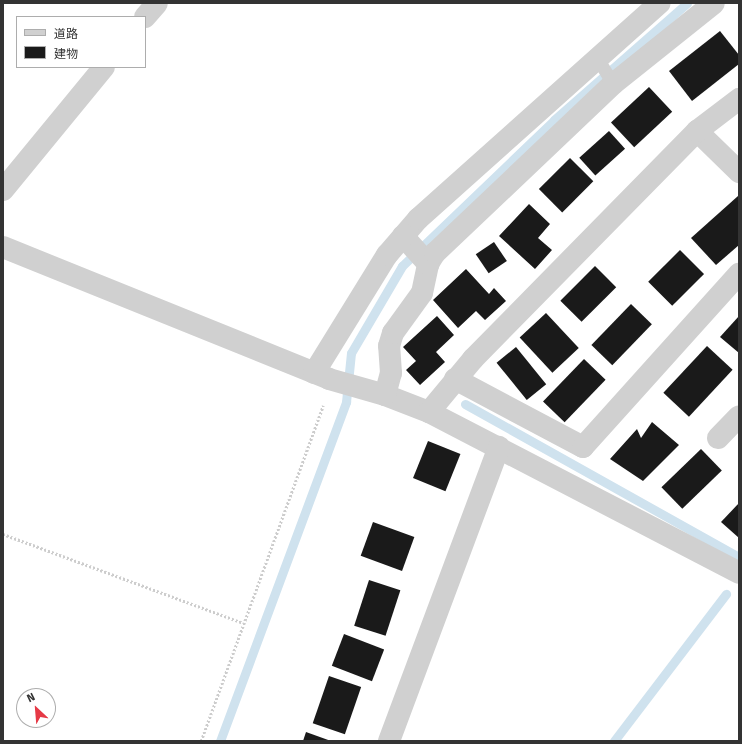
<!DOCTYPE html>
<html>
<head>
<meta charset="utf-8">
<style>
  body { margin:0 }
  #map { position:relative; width:742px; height:744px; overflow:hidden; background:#fff; font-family:"Fira Sans","Noto Sans JP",sans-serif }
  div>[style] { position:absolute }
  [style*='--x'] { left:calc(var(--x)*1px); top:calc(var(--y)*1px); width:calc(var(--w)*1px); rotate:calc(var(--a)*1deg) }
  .stream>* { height:9px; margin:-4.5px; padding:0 4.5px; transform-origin:4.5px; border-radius:4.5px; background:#cfe2ee }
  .building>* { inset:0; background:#1a1a1a; transform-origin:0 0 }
  .path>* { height:2.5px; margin-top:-1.25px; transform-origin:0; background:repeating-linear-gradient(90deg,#cdcdcd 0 2px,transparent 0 4px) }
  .service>* { height:13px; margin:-6.5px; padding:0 6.5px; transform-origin:6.5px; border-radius:6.5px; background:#d0d0d0 }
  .minor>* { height:22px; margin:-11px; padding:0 11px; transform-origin:11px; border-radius:11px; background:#d0d0d0 }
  span { translate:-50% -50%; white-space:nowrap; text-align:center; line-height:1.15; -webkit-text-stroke:4px #fff; paint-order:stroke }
  .frame { position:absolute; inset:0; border:4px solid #333; pointer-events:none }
  .legend { position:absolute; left:16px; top:16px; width:130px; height:52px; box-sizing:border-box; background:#fff; border:1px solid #adadad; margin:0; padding:5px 7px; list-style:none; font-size:12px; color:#333 }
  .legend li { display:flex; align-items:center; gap:8px; height:20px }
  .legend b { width:20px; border:1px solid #adadad }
  .north { position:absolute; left:16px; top:688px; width:40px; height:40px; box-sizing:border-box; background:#fff; border:1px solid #adadad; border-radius:50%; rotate:334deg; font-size:11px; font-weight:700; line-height:16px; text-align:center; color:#333 }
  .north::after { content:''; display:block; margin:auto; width:14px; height:18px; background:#e63946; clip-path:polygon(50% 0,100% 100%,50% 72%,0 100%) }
</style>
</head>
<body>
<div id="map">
  <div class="stream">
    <div style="--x:465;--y:404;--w:314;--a:29.2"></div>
    <div style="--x:220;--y:741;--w:362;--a:-69.6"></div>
    <div style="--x:346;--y:402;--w:49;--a:-84.2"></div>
    <div style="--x:351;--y:353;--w:101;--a:-59.6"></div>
    <div style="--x:402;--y:266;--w:211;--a:-43.8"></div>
    <div style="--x:554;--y:120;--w:177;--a:-41.3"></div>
    <div style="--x:614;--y:741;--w:185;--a:-52.7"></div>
  </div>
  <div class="building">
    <div style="clip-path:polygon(720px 31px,739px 55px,739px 64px,692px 101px,669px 71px)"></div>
    <div style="left:649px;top:87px;width:34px;height:52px;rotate:47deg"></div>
    <div style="left:609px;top:131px;width:24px;height:40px;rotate:48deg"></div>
    <div style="left:570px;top:158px;width:33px;height:44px;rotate:45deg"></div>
    <div style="clip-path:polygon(738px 196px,739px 245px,716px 265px,691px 238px)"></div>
    <div style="clip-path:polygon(529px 204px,550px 224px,538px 238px,552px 250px,535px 269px,499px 236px)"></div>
    <div style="left:494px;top:242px;width:23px;height:22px;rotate:56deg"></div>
    <div style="left:680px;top:250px;width:34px;height:45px;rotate:45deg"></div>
    <div style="left:595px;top:266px;width:30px;height:49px;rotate:45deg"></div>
    <div style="clip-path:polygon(466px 269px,489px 294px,494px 288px,506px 301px,485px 320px,476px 311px,458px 328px,433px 300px)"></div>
    <div style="left:631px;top:304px;width:29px;height:57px;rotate:44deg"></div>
    <div style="left:546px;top:313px;width:48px;height:36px;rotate:47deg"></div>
    <div style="clip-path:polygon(437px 316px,454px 335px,436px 352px,445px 362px,420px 385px,406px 370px,416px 361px,403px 347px)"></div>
    <div style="clip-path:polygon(739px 316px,739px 353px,720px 337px)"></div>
    <div style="left:707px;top:346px;width:35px;height:64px;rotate:43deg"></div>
    <div style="left:516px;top:347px;width:48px;height:25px;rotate:51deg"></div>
    <div style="left:584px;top:359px;width:30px;height:59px;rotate:44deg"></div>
    <div style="clip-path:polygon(652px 422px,679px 445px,643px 481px,610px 459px,637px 429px,641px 438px)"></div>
    <div style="left:428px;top:441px;width:35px;height:40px;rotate:22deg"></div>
    <div style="left:701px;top:449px;width:30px;height:55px;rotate:46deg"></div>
    <div style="clip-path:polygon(739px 503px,739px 538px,721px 522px)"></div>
    <div style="left:373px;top:522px;width:44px;height:36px;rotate:20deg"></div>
    <div style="left:369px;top:580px;width:33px;height:48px;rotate:18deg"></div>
    <div style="left:344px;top:634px;width:43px;height:34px;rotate:21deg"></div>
    <div style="left:329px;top:676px;width:34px;height:50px;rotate:19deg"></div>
    <div style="clip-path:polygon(306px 732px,331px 741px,303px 741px)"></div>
  </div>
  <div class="path">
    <div style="--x:3;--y:534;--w:256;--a:20.3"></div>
    <div style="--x:201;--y:741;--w:357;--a:-70"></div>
  </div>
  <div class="service">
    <div style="--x:597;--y:58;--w:31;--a:58"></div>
  </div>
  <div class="minor">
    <div style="--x:145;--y:17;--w:18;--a:-49"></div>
    <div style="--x:697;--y:131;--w:59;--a:44.3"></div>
    <div style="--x:3;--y:190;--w:159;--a:-50.6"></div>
    <div style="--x:403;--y:236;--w:38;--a:48"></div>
    <div style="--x:3;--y:247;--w:352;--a:22"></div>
    <div style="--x:329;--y:379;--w:58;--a:15.9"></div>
    <div style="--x:385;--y:395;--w:47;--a:21.1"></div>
    <div style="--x:429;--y:412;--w:349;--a:27.4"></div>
    <div style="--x:314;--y:373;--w:139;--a:-58.3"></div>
    <div style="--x:387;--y:255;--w:48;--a:-49.3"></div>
    <div style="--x:418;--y:219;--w:324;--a:-41.8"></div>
    <div style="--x:455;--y:379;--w:145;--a:28"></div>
    <div style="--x:583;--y:447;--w:233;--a:-48"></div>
    <div style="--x:385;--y:395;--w:23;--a:-75"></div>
    <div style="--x:391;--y:373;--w:27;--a:-94"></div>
    <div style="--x:389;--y:346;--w:14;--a:-73"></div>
    <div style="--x:393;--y:333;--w:49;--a:-54.1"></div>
    <div style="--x:422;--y:293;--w:30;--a:-78"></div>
    <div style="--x:428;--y:264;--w:13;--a:-58"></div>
    <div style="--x:435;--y:253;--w:245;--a:-43.5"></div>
    <div style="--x:613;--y:84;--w:129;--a:-38.7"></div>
    <div style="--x:429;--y:412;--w:69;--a:-50.3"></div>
    <div style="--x:473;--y:359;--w:320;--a:-45.5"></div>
    <div style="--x:697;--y:131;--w:53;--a:-37.3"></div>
    <div style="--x:718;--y:438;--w:30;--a:-46"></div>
    <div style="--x:389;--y:741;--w:314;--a:-69.5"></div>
  </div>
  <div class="frame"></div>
  <ul class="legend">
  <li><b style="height:5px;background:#d0d0d0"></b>道路</li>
  <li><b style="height:11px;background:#1a1a1a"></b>建物</li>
  </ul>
  <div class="north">N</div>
</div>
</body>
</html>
